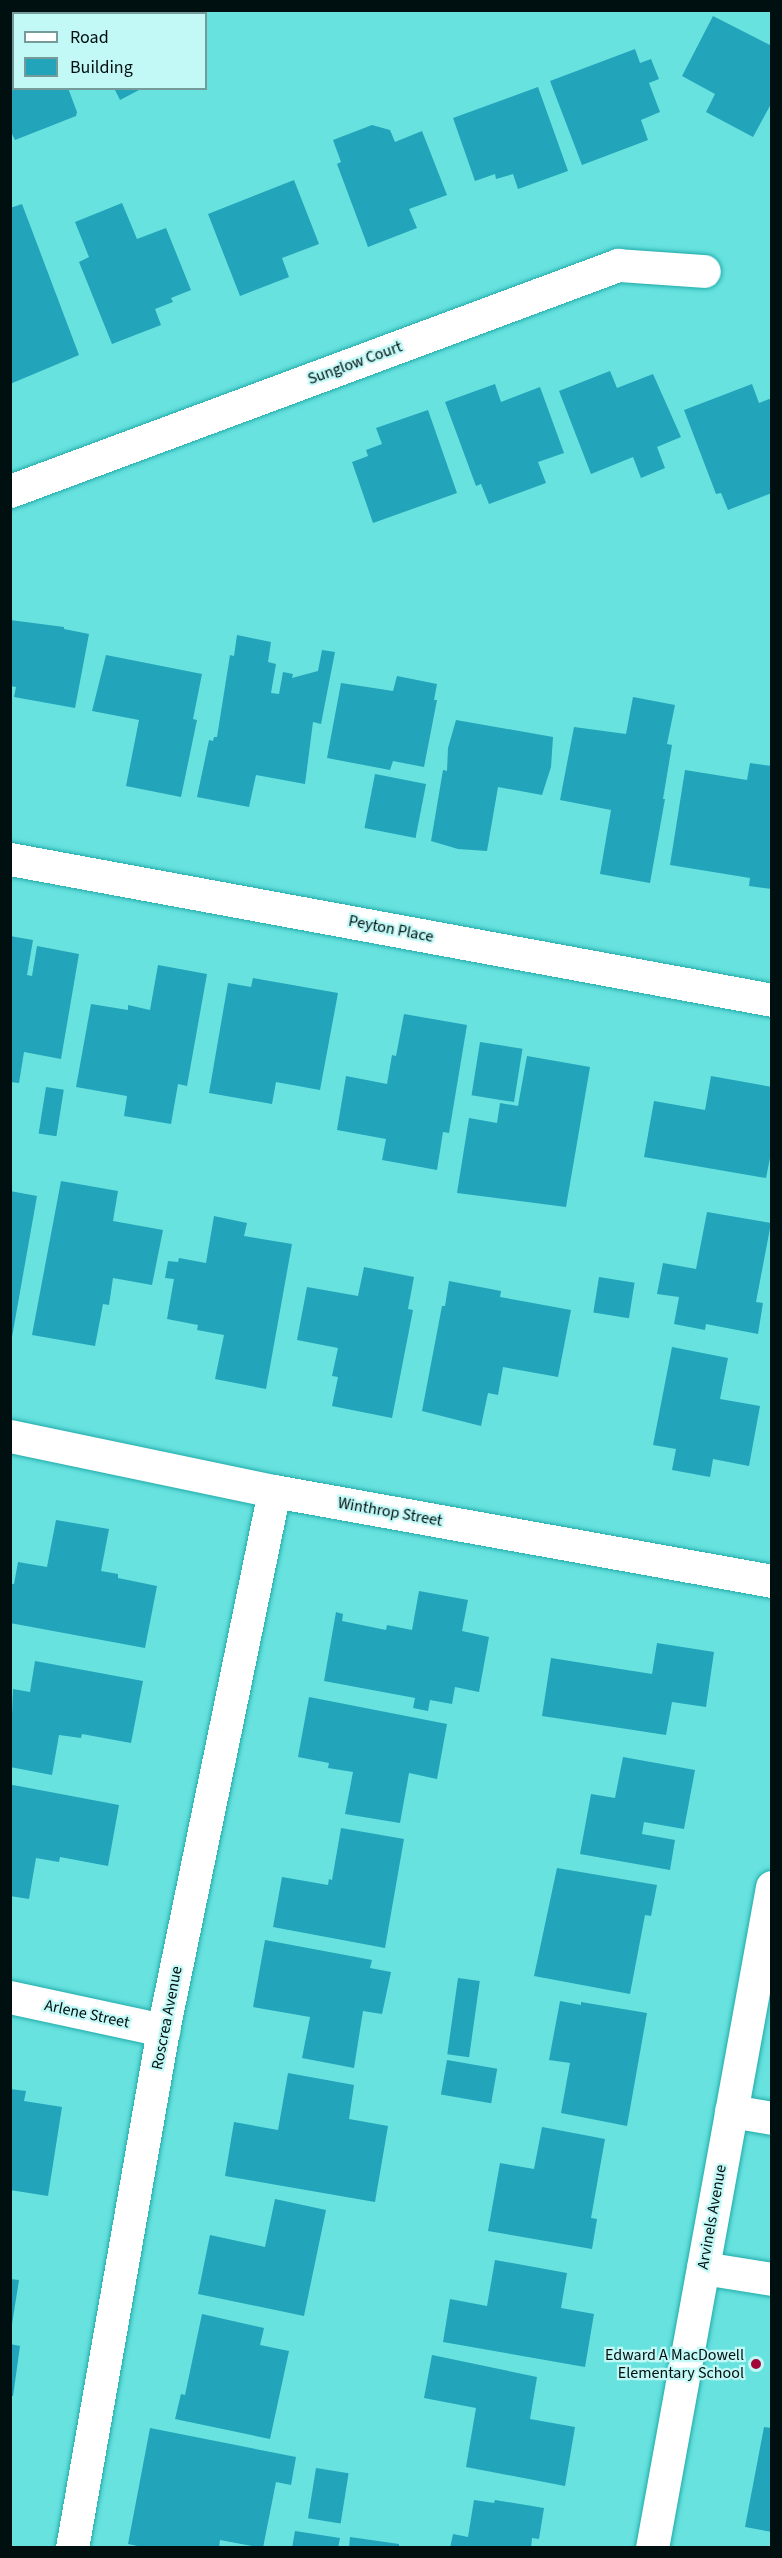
<!DOCTYPE html>
<html>
<head>
<meta charset="utf-8">
<style>
  body { margin:0 }
  #map { position:relative; width:782px; height:2558px; overflow:hidden; background:#67e2df; font-family:"Source Sans 3",sans-serif }
  div>[style] { position:absolute }
  [style*='--x'] { left:calc(var(--x)*1px); top:calc(var(--y)*1px); width:calc(var(--w)*1px); rotate:calc(var(--a)*1deg) }
  .building>* { inset:0; background:#22a4bb; transform-origin:0 0 }
  .roads { filter:drop-shadow(0 0 2px #21aba9) drop-shadow(0 0 2px #21aba9) }
  .minor>* { height:33px; margin:-16.5px; padding:0 16.5px; transform-origin:16.5px; border-radius:16.5px; background:#fff }
  .dots>* { width:16px; height:16px; translate:-50% -50%; box-sizing:border-box; border:3px solid #c2f8f6; border-radius:50% }
  span { translate:-50% -50%; white-space:nowrap; text-align:center; line-height:1.15; -webkit-text-stroke:4.5px #c2f8f6; paint-order:stroke }
  .street-label { font-size:16px; color:#000f0f }
  .poi-label { font-size:16px; color:#000f0f }
  .right { translate:-100% -50%; text-align:right }
  .frame { position:absolute; inset:0; border:12px solid #000f0f; pointer-events:none }
  .legend { position:absolute; left:12px; top:12px; width:195px; height:78px; box-sizing:border-box; background:#c2f8f6; border:2px solid #749b9a; margin:0; padding:8px 10px; list-style:none; font-size:18px; color:#000f0f }
  .legend li { display:flex; align-items:center; gap:12px; height:30px }
  .legend b { width:30px; border:2px solid #749b9a }
</style>
</head>
<body>
<div id="map">
  <div class="building">
    <div style="left:70px;top:10px;width:89px;height:7px"></div>
    <div style="clip-path:polygon(713px 16px,772px 46px,772px 102px,753px 137px,706px 112px,715px 94px,682px 76px)"></div>
    <div style="clip-path:polygon(14px 43px,14px 88px,68px 88px,77px 112px,76px 116px,15px 140px,10px 130px,10px 45px)"></div>
    <div style="clip-path:polygon(635px 49px,640px 63px,651px 59px,659px 79px,649px 83px,660px 112px,641px 120px,648px 140px,582px 165px,550px 81px)"></div>
    <div style="clip-path:polygon(538px 87px,568px 171px,518px 189px,513px 174px,496px 179px,495px 174px,475px 181px,453px 118px)"></div>
    <div style="clip-path:polygon(114px 88px,143px 88px,120px 100px)"></div>
    <div style="clip-path:polygon(372px 125px,390px 130px,395px 142px,422px 131px,447px 195px,409px 209px,417px 228px,368px 247px,337px 164px,341px 162px,333px 140px)"></div>
    <div style="clip-path:polygon(294px 180px,319px 244px,282px 258px,289px 277px,240px 296px,208px 214px)"></div>
    <div style="clip-path:polygon(122px 203px,137px 239px,166px 228px,191px 290px,171px 298px,173px 302px,155px 309px,161px 325px,112px 344px,79px 262px,89px 257px,75px 222px)"></div>
    <div style="clip-path:polygon(22px 204px,79px 355px,10px 384px,10px 208px)"></div>
    <div style="clip-path:polygon(610px 371px,617px 388px,653px 374px,681px 437px,657px 447px,665px 468px,641px 478px,633px 457px,591px 474px,559px 391px)"></div>
    <div style="clip-path:polygon(495px 384px,501px 402px,540px 387px,564px 453px,538px 462px,546px 483px,489px 504px,481px 484px,476px 486px,445px 402px)"></div>
    <div style="clip-path:polygon(752px 384px,759px 403px,772px 398px,772px 493px,728px 510px,721px 493px,716px 494px,684px 410px)"></div>
    <div style="clip-path:polygon(428px 410px,457px 493px,373px 523px,352px 462px,368px 456px,366px 450px,382px 444px,376px 428px)"></div>
    <div style="clip-path:polygon(10px 620px,64px 627px,64px 629px,89px 634px,75px 708px,14px 697px,16px 687px,10px 686px)"></div>
    <div style="clip-path:polygon(237px 635px,271px 642px,268px 662px,276px 664px,271px 693px,279px 694px,283px 672px,293px 674px,292px 678px,318px 671px,322px 650px,335px 652px,321px 724px,313px 722px,305px 784px,256px 775px,249px 807px,197px 797px,209px 740px,213px 741px,214px 737px,217px 737px,230px 655px,234px 656px)"></div>
    <div style="clip-path:polygon(106px 655px,202px 674px,193px 719px,197px 720px,181px 797px,126px 786px,139px 720px,92px 711px)"></div>
    <div style="clip-path:polygon(397px 676px,437px 684px,434px 700px,437px 700px,424px 767px,393px 761px,390px 770px,327px 758px,341px 683px,393px 691px)"></div>
    <div style="clip-path:polygon(633px 697px,675px 705px,667px 744px,672px 745px,663px 799px,665px 799px,650px 883px,600px 874px,611px 810px,560px 800px,574px 727px,626px 734px)"></div>
    <div style="clip-path:polygon(456px 720px,553px 737px,551px 767px,542px 795px,498px 787px,487px 851px,458px 849px,431px 841px,443px 770px,447px 771px,448px 748px)"></div>
    <div style="clip-path:polygon(750px 763px,772px 766px,772px 889px,749px 886px,750px 878px,670px 865px,685px 770px,747px 780px)"></div>
    <div style="left:375px;top:774px;width:52px;height:55px;rotate:11deg"></div>
    <div style="clip-path:polygon(10px 936px,33px 940px,27px 975px,32px 976px,37px 946px,79px 954px,61px 1059px,24px 1052px,19px 1083px,10px 1082px)"></div>
    <div style="clip-path:polygon(158px 965px,207px 974px,187px 1086px,178px 1084px,171px 1124px,124px 1116px,127px 1096px,76px 1087px,91px 1004px,128px 1010px,128px 1005px,150px 1010px)"></div>
    <div style="clip-path:polygon(253px 978px,338px 993px,320px 1090px,276px 1082px,272px 1104px,209px 1093px,228px 983px,251px 987px)"></div>
    <div style="clip-path:polygon(404px 1014px,467px 1025px,449px 1133px,443px 1132px,437px 1170px,382px 1160px,386px 1139px,337px 1130px,346px 1076px,387px 1084px,392px 1055px,396px 1056px)"></div>
    <div style="left:480px;top:1042px;width:43px;height:54px;rotate:9deg"></div>
    <div style="clip-path:polygon(527px 1056px,590px 1067px,566px 1207px,457px 1193px,469px 1118px,497px 1123px,500px 1103px,518px 1106px)"></div>
    <div style="clip-path:polygon(711px 1076px,772px 1087px,772px 1148px,766px 1178px,644px 1157px,654px 1101px,705px 1110px)"></div>
    <div style="left:46px;top:1087px;width:18px;height:47px;rotate:9deg"></div>
    <div style="clip-path:polygon(61px 1181px,118px 1191px,113px 1221px,163px 1230px,152px 1285px,113px 1278px,109px 1305px,103px 1304px,95px 1346px,32px 1335px)"></div>
    <div style="clip-path:polygon(10px 1191px,37px 1196px,12px 1337px,10px 1337px)"></div>
    <div style="clip-path:polygon(707px 1212px,771px 1223px,756px 1302px,763px 1303px,758px 1334px,706px 1324px,705px 1330px,674px 1324px,679px 1297px,657px 1294px,663px 1263px,696px 1269px)"></div>
    <div style="clip-path:polygon(214px 1216px,247px 1223px,244px 1236px,292px 1244px,266px 1389px,215px 1379px,224px 1335px,197px 1330px,198px 1325px,167px 1319px,174px 1279px,165px 1278px,168px 1261px,178px 1262px,179px 1258px,206px 1263px)"></div>
    <div style="clip-path:polygon(364px 1267px,414px 1277px,408px 1309px,413px 1310px,392px 1418px,332px 1406px,338px 1377px,332px 1376px,338px 1348px,297px 1340px,307px 1287px,358px 1296px)"></div>
    <div style="left:599px;top:1277px;width:36px;height:36px;rotate:9deg"></div>
    <div style="clip-path:polygon(449px 1281px,501px 1291px,500px 1297px,571px 1310px,558px 1377px,503px 1367px,498px 1395px,488px 1393px,481px 1426px,422px 1411px,442px 1306px,445px 1306px)"></div>
    <div style="clip-path:polygon(672px 1347px,728px 1358px,720px 1399px,760px 1406px,749px 1466px,713px 1459px,710px 1477px,672px 1470px,676px 1449px,653px 1445px)"></div>
    <div style="clip-path:polygon(56px 1520px,109px 1529px,101px 1571px,118px 1574px,118px 1578px,157px 1586px,145px 1648px,10px 1623px,10px 1584px,14px 1584px,18px 1562px,47px 1567px)"></div>
    <div style="clip-path:polygon(419px 1591px,468px 1600px,462px 1631px,489px 1637px,479px 1692px,455px 1687px,452px 1704px,430px 1700px,428px 1711px,413px 1708px,415px 1698px,324px 1681px,336px 1612px,343px 1614px,342px 1621px,386px 1630px,387px 1625px,412px 1630px)"></div>
    <div style="clip-path:polygon(657px 1643px,714px 1652px,706px 1707px,672px 1702px,666px 1735px,542px 1716px,551px 1658px,652px 1674px)"></div>
    <div style="clip-path:polygon(35px 1661px,143px 1681px,131px 1743px,82px 1734px,81px 1738px,59px 1735px,52px 1775px,10px 1767px,13px 1689px,30px 1692px)"></div>
    <div style="clip-path:polygon(309px 1697px,447px 1724px,437px 1779px,409px 1773px,400px 1823px,345px 1814px,353px 1772px,328px 1768px,329px 1763px,298px 1757px)"></div>
    <div style="clip-path:polygon(623px 1757px,695px 1770px,684px 1829px,644px 1822px,642px 1834px,675px 1840px,670px 1870px,580px 1854px,591px 1794px,615px 1798px)"></div>
    <div style="clip-path:polygon(13px 1785px,119px 1805px,108px 1866px,60px 1857px,59px 1862px,36px 1858px,29px 1899px,10px 1896px,10px 1786px)"></div>
    <div style="clip-path:polygon(341px 1828px,404px 1839px,385px 1948px,273px 1927px,282px 1877px,328px 1885px,329px 1879px,332px 1880px)"></div>
    <div style="clip-path:polygon(557px 1868px,657px 1885px,651px 1916px,645px 1915px,630px 1994px,534px 1976px)"></div>
    <div style="clip-path:polygon(265px 1940px,372px 1960px,370px 1968px,391px 1972px,382px 2014px,363px 2011px,354px 2068px,302px 2058px,310px 2017px,253px 2007px)"></div>
    <div style="left:458px;top:1978px;width:22px;height:77px;rotate:8deg"></div>
    <div style="clip-path:polygon(560px 2001px,581px 2005px,581px 2002px,647px 2013px,627px 2126px,561px 2113px,570px 2063px,549px 2060px)"></div>
    <div style="left:447px;top:2060px;width:51px;height:35px;rotate:10deg"></div>
    <div style="clip-path:polygon(288px 2073px,354px 2085px,349px 2119px,388px 2126px,375px 2202px,225px 2176px,234px 2122px,278px 2130px)"></div>
    <div style="clip-path:polygon(10px 2089px,26px 2091px,24px 2101px,62px 2107px,48px 2196px,10px 2190px)"></div>
    <div style="clip-path:polygon(542px 2127px,605px 2139px,591px 2218px,597px 2219px,592px 2249px,488px 2231px,500px 2163px,534px 2169px)"></div>
    <div style="clip-path:polygon(275px 2199px,326px 2210px,304px 2316px,198px 2294px,210px 2235px,265px 2247px)"></div>
    <div style="clip-path:polygon(495px 2260px,567px 2273px,561px 2308px,594px 2314px,585px 2367px,443px 2342px,450px 2299px,487px 2306px)"></div>
    <div style="clip-path:polygon(10px 2279px,19px 2280px,12px 2324px,10px 2324px)"></div>
    <div style="clip-path:polygon(202px 2314px,264px 2328px,260px 2345px,289px 2351px,270px 2439px,175px 2419px,181px 2394px,185px 2395px)"></div>
    <div style="clip-path:polygon(10px 2344px,20px 2346px,13px 2396px,10px 2396px)"></div>
    <div style="clip-path:polygon(432px 2355px,537px 2377px,530px 2419px,575px 2427px,565px 2486px,466px 2467px,476px 2408px,424px 2398px)"></div>
    <div style="clip-path:polygon(764px 2427px,772px 2428px,772px 2532px,745px 2527px)"></div>
    <div style="clip-path:polygon(150px 2428px,296px 2457px,291px 2485px,276px 2482px,263px 2548px,220px 2540px,219px 2548px,147px 2548px,128px 2544px)"></div>
    <div style="left:316px;top:2468px;width:33px;height:51px;rotate:9deg"></div>
    <div style="clip-path:polygon(474px 2500px,494px 2503px,495px 2500px,544px 2508px,539px 2539px,532px 2538px,531px 2548px,450px 2548px,453px 2534px,468px 2537px)"></div>
    <div style="clip-path:polygon(295px 2531px,340px 2538px,338px 2548px,292px 2548px)"></div>
    <div style="clip-path:polygon(350px 2537px,399px 2544px,399px 2548px,349px 2548px)"></div>
  </div>
  <div class="roads">
    <div class="minor">
      <div style="--x:10;--y:491;--w:649;--a:-20.39"></div>
      <div style="--x:618;--y:265;--w:86;--a:4"></div>
      <div style="--x:10;--y:859;--w:775;--a:10.48"></div>
      <div style="--x:10;--y:1436;--w:270;--a:11.8"></div>
      <div style="--x:274;--y:1491;--w:506;--a:10.24"></div>
      <div style="--x:10;--y:1997;--w:157;--a:12.2"></div>
      <div style="--x:731;--y:2111;--w:42;--a:9.7"></div>
      <div style="--x:703;--y:2268;--w:70;--a:9.1"></div>
      <div style="--x:72;--y:2548;--w:526;--a:-80.04"></div>
      <div style="--x:163;--y:2030;--w:550;--a:-78.36"></div>
      <div style="--x:652;--y:2548;--w:672;--a:-79.71"></div>
    </div>
  </div>
  <div class="dots">
    <div style="left:756px;top:2364px;background:#a30538"></div>
  </div>
  <div class="street-label">
    <span style="left:355px;top:363px;rotate:-20deg">Sunglow Court</span>
    <span style="left:391px;top:929px;rotate:11deg">Peyton Place</span>
    <span style="left:390px;top:1512px;rotate:10deg">Winthrop Street</span>
    <span style="left:87px;top:2014px;rotate:12deg">Arlene Street</span>
    <span style="left:167px;top:2018px;rotate:-79deg">Roscrea Avenue</span>
    <span style="left:712px;top:2217px;rotate:-80deg">Arvinels Avenue</span>
  </div>
  <div class="poi-label">
    <span class="right" style="left:744px;top:2364px">Edward A MacDowell<br>Elementary School</span>
  </div>
  <div class="frame"></div>
  <ul class="legend">
  <li><b style="height:8px;background:#fff"></b>Road</li>
  <li><b style="height:16px;background:#22a4bb"></b>Building</li>
  </ul>
</div>
</body>
</html>
